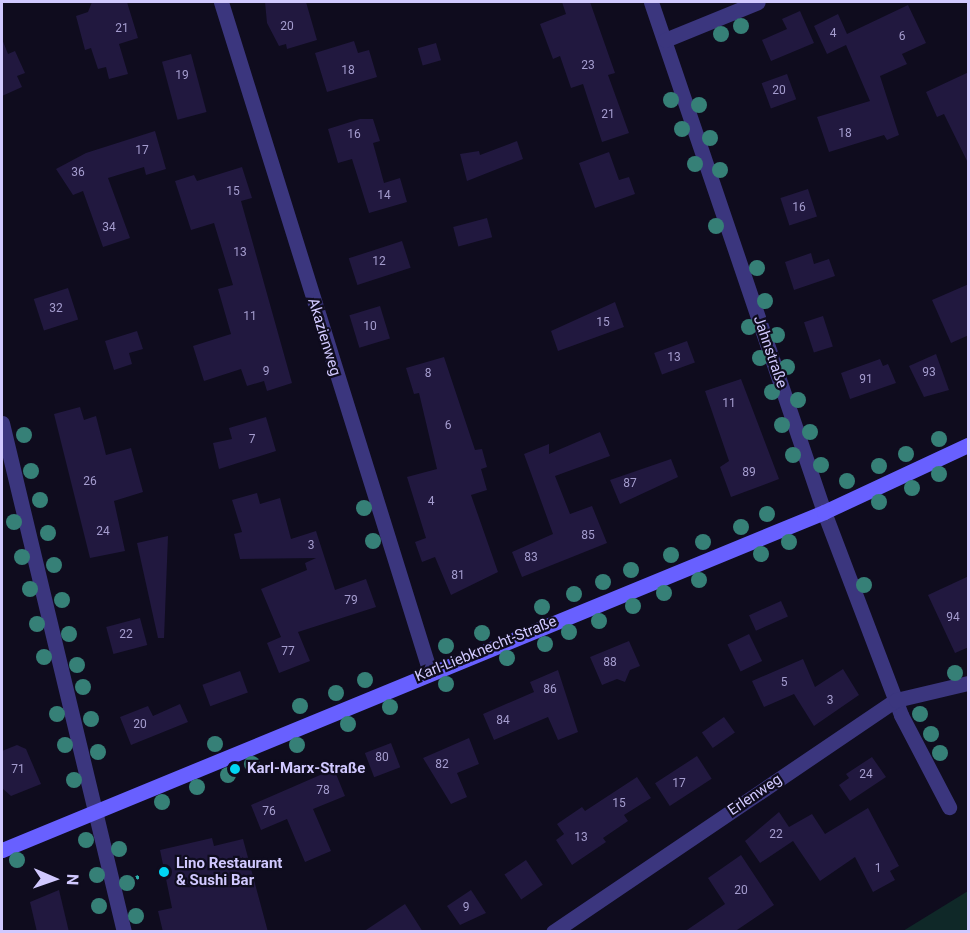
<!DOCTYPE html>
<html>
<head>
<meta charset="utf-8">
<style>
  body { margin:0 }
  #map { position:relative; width:970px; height:933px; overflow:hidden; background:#0f0c1e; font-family:Roboto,sans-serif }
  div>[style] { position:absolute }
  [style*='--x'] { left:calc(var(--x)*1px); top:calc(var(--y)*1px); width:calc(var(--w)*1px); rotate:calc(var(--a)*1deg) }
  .green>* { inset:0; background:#0f2828 }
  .building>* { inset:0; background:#21183f; transform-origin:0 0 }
  .path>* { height:4px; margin-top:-2px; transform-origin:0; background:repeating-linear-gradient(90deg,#2cb0ac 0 3px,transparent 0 7.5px) }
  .street>* { height:15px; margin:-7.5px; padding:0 7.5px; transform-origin:7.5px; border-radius:7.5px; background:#3b367e }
  .secondary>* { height:15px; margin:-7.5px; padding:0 7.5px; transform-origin:7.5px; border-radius:7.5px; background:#6860ff }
  .trees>* { width:16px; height:16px; margin:-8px; border-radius:50%; background:#368077 }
  .dots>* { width:16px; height:16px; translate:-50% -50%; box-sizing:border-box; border:3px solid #0f0c1e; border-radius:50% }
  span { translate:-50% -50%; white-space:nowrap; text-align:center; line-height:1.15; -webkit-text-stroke:4.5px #0f0c1e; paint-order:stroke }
  .number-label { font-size:12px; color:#a59dcf }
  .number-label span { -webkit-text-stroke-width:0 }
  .street-label { font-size:15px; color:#d1c9ff }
  .poi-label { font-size:15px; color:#d1c9ff; font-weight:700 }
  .left { translate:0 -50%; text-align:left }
  .frame { position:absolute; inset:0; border:3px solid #d1c9ff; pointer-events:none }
  .north { position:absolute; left:24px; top:849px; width:60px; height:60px; -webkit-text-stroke:4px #0f0c1e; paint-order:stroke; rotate:92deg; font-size:16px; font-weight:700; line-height:24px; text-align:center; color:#d1c9ff }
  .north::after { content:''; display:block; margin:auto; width:21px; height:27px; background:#d1c9ff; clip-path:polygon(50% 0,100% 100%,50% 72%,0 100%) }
</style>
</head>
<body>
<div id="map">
  <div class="green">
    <div style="clip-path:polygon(968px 891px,968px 931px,903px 931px)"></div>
  </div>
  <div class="building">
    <div style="clip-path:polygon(92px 2px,127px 2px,138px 38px,119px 44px,128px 74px,109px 79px,106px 67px,98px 69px,91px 48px,85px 50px,76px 16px,88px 12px)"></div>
    <div style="clip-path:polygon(265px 2px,306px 2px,317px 40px,287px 49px,286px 44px,279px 46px,267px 23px)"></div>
    <div style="clip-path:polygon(562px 2px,590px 2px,615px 73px,608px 75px,629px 133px,602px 142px,583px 84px,571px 88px,560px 56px,553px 59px,540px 24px,566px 14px)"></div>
    <div style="clip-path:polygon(908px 5px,926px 43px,902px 54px,907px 64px,880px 76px,899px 135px,887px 140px,884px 135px,829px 152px,817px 117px,870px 101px,846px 45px,827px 54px,814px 26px,838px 14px,847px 34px)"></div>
    <div style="clip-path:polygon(800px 11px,814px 43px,771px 61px,762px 40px,787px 29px,782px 19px)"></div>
    <div style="clip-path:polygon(2px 39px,8px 54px,15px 51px,25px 73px,17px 76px,22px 87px,2px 96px)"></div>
    <div style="clip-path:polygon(354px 41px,358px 53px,369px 50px,377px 77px,327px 92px,315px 53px)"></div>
    <div style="left:436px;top:43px;width:18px;height:19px;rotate:74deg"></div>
    <div style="left:191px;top:54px;width:60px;height:30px;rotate:75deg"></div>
    <div style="clip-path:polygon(969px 72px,969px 165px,944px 114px,937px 117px,926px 92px)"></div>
    <div style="left:787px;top:74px;width:27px;height:27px;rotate:70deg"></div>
    <div style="clip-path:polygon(360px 119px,373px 119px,380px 141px,373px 143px,384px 183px,400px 178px,407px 202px,369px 213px,352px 159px,338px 163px,328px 129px)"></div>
    <div style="clip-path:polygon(155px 131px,166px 169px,146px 175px,144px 167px,108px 178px,130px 238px,103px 247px,83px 191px,73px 195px,56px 169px,86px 153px)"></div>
    <div style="clip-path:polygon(517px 141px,523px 159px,467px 181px,460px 154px,479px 151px,480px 155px)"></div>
    <div style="clip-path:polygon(609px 152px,619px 180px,629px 177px,635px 194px,595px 208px,579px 163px)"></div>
    <div style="clip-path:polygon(242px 167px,252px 198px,241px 201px,292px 383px,267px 391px,264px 381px,247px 386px,241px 369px,204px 381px,193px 346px,231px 334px,218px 289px,233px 285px,214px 223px,191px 230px,175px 181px,194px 175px,197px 181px)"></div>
    <div style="left:808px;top:189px;width:29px;height:29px;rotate:72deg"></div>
    <div style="left:487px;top:218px;width:20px;height:35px;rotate:75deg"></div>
    <div style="left:402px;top:241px;width:28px;height:56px;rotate:72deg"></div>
    <div style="clip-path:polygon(811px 253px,814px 264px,829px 259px,835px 276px,794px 290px,785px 262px)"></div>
    <div style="clip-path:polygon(969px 284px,969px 335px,951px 343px,932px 300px)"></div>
    <div style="left:68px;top:288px;width:33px;height:36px;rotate:72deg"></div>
    <div style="clip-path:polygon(615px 302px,624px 327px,558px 351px,551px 331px)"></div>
    <div style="left:380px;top:306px;width:34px;height:32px;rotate:73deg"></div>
    <div style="left:823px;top:316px;width:32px;height:20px;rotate:72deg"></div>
    <div style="clip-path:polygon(137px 331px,143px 349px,129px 353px,132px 364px,114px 370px,105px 341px)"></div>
    <div style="left:687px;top:341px;width:23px;height:35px;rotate:70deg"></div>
    <div style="clip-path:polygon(936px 354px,949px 390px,924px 397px,909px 366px)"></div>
    <div style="clip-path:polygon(444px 357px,475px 450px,482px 449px,487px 467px,481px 469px,487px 490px,471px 495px,498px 572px,451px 595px,435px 557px,422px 562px,415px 542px,426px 538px,407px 477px,437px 469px,419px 393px,414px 394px,406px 368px)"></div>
    <div style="clip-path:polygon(880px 359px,883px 366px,888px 364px,896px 383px,850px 399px,841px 373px)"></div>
    <div style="clip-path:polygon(741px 379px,779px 479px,731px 497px,720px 467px,729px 461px,705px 391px)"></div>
    <div style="clip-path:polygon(80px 407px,84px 420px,96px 416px,106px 455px,131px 448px,143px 492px,114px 501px,125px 551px,90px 558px,54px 414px)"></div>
    <div style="clip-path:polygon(266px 417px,276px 451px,219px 469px,213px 443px,232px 439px,229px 428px)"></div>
    <div style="clip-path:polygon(600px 432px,610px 456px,555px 476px,570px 514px,592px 506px,607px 543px,522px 577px,512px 552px,553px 534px,524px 454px,549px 444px,549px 454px)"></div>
    <div style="clip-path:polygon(671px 459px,678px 477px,620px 504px,610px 480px)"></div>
    <div style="clip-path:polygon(257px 493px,260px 504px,280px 498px,291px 539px,316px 531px,335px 590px,366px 579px,376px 607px,298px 632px,310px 661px,279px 673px,267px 643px,281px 637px,261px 589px,307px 570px,305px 563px,316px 558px,240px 559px,234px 534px,242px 532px,232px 500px)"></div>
    <div style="clip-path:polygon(168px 536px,164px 638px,158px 638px,137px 543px)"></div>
    <div style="clip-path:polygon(969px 576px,969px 647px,955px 653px,928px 595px)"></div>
    <div style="left:781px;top:601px;width:17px;height:35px;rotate:66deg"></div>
    <div style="left:140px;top:618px;width:28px;height:35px;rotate:75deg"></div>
    <div style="left:749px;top:634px;width:30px;height:24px;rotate:64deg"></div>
    <div style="clip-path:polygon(629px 641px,640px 666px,630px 670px,625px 682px,617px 679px,602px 685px,590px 657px)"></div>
    <div style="clip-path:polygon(803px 659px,815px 687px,843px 669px,859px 695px,814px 726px,794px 694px,764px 707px,752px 681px)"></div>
    <div style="clip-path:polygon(558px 670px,578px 732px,558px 740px,548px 717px,494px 740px,483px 714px,534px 692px,530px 682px)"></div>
    <div style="left:240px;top:671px;width:23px;height:40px;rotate:70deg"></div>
    <div style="clip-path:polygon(180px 704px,188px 722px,131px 745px,120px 717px,148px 706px,153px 716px)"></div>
    <div style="left:724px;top:717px;width:19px;height:27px;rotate:55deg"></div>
    <div style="clip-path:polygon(469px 738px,479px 764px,457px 773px,467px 797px,451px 804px,423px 758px)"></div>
    <div style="left:391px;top:743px;width:26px;height:28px;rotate:69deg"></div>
    <div style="clip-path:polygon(17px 745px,26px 749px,41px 784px,11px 796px,2px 788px,2px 751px)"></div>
    <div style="left:697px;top:756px;width:27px;height:50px;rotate:57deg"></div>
    <div style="clip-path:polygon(872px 757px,886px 777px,850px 801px,839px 785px,849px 778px,846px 774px)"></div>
    <div style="clip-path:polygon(334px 769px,345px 796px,313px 809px,331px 851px,305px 862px,287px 819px,261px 830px,251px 805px)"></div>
    <div style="clip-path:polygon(637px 777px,651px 798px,624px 815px,628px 821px,603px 838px,606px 842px,572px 865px,556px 840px,564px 834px,557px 824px,582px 807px,585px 811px)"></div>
    <div style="clip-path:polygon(868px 808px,899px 866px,890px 871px,895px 880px,873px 892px,855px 857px,820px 881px,793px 841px,760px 863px,745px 841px,779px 812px,789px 827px,812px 814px,825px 834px)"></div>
    <div style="clip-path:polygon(212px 838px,214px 846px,243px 839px,268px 932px,163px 932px,158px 911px,172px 908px,160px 850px)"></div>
    <div style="clip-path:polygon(741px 855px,774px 905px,734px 932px,684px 932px,725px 904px,708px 878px)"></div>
    <div style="left:526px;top:860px;width:30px;height:26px;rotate:56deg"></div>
    <div style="clip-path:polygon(59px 890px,69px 932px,37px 932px,30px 902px)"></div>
    <div style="clip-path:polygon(471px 890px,486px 913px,460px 925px,447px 906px)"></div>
    <div style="clip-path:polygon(405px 904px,423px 932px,363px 932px)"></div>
  </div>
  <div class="path">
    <div style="--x:136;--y:878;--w:5;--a:-22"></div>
  </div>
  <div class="street">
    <div style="--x:221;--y:2;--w:702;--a:72.68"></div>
    <div style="--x:651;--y:2;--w:539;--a:71.26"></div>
    <div style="--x:824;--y:512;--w:217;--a:69.2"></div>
    <div style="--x:901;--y:715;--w:104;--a:62.4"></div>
    <div style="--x:665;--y:40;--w:100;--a:-22.2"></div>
    <div style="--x:2;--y:423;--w:523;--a:76.52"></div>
    <div style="--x:553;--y:932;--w:414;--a:-34.1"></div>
    <div style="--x:896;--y:700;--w:74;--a:-13.3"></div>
  </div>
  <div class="secondary">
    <div style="--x:2;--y:850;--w:889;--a:-22.35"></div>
    <div style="--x:824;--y:512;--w:159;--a:-25"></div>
  </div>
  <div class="trees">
    <div style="left:741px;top:26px"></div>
    <div style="left:721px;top:34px"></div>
    <div style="left:671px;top:100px"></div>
    <div style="left:699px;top:105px"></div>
    <div style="left:682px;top:129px"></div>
    <div style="left:710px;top:138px"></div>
    <div style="left:695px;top:164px"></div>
    <div style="left:720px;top:170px"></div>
    <div style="left:716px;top:226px"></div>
    <div style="left:757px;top:268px"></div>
    <div style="left:765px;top:301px"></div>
    <div style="left:749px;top:327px"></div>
    <div style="left:777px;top:335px"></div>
    <div style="left:760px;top:358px"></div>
    <div style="left:787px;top:367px"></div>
    <div style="left:772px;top:392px"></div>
    <div style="left:798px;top:400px"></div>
    <div style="left:782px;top:425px"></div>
    <div style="left:810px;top:432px"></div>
    <div style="left:24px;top:435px"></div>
    <div style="left:939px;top:439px"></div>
    <div style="left:906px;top:454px"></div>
    <div style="left:793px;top:455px"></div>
    <div style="left:821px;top:465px"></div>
    <div style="left:879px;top:466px"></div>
    <div style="left:31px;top:471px"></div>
    <div style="left:939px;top:474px"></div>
    <div style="left:847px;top:481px"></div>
    <div style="left:912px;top:488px"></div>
    <div style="left:40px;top:500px"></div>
    <div style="left:879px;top:502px"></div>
    <div style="left:364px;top:508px"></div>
    <div style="left:767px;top:514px"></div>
    <div style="left:14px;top:522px"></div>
    <div style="left:741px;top:527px"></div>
    <div style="left:48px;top:533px"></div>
    <div style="left:373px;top:541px"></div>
    <div style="left:703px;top:542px"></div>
    <div style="left:789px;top:542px"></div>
    <div style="left:761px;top:554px"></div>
    <div style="left:671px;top:555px"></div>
    <div style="left:22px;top:557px"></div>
    <div style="left:54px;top:565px"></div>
    <div style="left:631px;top:570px"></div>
    <div style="left:699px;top:580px"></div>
    <div style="left:603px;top:582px"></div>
    <div style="left:864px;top:585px"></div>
    <div style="left:30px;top:589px"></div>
    <div style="left:664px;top:593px"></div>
    <div style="left:574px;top:594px"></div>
    <div style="left:62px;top:600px"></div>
    <div style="left:633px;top:606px"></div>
    <div style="left:542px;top:607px"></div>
    <div style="left:599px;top:621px"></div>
    <div style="left:37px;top:624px"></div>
    <div style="left:569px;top:632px"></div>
    <div style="left:482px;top:633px"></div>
    <div style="left:69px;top:634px"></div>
    <div style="left:545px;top:644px"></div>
    <div style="left:446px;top:646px"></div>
    <div style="left:44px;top:657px"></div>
    <div style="left:507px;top:658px"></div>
    <div style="left:77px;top:665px"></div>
    <div style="left:955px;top:673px"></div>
    <div style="left:365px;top:680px"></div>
    <div style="left:446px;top:684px"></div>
    <div style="left:83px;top:687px"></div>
    <div style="left:336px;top:693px"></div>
    <div style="left:300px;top:706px"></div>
    <div style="left:390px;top:707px"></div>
    <div style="left:57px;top:714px"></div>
    <div style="left:920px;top:714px"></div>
    <div style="left:91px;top:719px"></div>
    <div style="left:348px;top:724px"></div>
    <div style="left:931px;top:734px"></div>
    <div style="left:215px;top:744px"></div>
    <div style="left:65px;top:745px"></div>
    <div style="left:297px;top:745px"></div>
    <div style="left:98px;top:752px"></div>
    <div style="left:940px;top:753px"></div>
    <div style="left:252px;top:764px"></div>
    <div style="left:228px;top:775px"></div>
    <div style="left:74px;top:780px"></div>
    <div style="left:197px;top:787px"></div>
    <div style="left:162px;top:802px"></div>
    <div style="left:86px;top:840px"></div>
    <div style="left:119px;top:849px"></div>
    <div style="left:17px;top:860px"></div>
    <div style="left:97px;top:875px"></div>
    <div style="left:127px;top:883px"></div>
    <div style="left:99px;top:906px"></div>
    <div style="left:136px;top:916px"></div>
  </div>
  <div class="dots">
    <div style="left:235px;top:769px;background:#00d5f4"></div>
    <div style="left:164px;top:872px;background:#00d5f4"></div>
  </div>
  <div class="number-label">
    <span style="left:287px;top:27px">20</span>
    <span style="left:122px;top:29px">21</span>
    <span style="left:833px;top:34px">4</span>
    <span style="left:902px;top:37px">6</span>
    <span style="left:588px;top:66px">23</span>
    <span style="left:348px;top:71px">18</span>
    <span style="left:182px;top:76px">19</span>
    <span style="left:779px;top:91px">20</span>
    <span style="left:608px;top:115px">21</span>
    <span style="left:845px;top:134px">18</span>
    <span style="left:354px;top:135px">16</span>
    <span style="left:142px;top:151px">17</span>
    <span style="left:78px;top:173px">36</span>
    <span style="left:233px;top:192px">15</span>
    <span style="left:384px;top:196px">14</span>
    <span style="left:799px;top:208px">16</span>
    <span style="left:109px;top:228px">34</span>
    <span style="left:240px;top:253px">13</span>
    <span style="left:379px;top:262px">12</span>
    <span style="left:56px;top:309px">32</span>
    <span style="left:250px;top:317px">11</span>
    <span style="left:603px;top:323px">15</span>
    <span style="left:370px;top:327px">10</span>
    <span style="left:674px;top:358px">13</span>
    <span style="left:266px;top:372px">9</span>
    <span style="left:929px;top:373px">93</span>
    <span style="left:428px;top:374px">8</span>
    <span style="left:866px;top:380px">91</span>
    <span style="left:729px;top:404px">11</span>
    <span style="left:448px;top:426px">6</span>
    <span style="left:252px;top:440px">7</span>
    <span style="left:749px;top:473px">89</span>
    <span style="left:90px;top:482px">26</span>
    <span style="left:630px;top:484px">87</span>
    <span style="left:431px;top:502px">4</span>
    <span style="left:103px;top:532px">24</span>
    <span style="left:588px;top:536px">85</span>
    <span style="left:311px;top:546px">3</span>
    <span style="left:531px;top:558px">83</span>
    <span style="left:458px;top:576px">81</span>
    <span style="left:351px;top:601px">79</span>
    <span style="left:953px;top:618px">94</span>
    <span style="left:126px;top:635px">22</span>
    <span style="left:288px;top:652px">77</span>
    <span style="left:610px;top:663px">88</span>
    <span style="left:784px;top:683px">5</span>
    <span style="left:550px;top:690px">86</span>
    <span style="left:830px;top:701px">3</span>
    <span style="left:503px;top:721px">84</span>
    <span style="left:140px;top:725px">20</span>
    <span style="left:382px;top:758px">80</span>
    <span style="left:442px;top:765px">82</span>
    <span style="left:18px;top:770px">71</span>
    <span style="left:866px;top:775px">24</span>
    <span style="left:679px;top:784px">17</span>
    <span style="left:323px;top:791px">78</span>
    <span style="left:619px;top:804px">15</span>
    <span style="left:269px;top:812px">76</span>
    <span style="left:776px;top:835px">22</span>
    <span style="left:581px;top:838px">13</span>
    <span style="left:878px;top:869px">1</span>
    <span style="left:741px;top:891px">20</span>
    <span style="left:466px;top:908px">9</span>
  </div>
  <div class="street-label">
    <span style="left:324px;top:337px;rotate:73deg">Akazienweg</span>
    <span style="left:770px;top:352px;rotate:71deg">Jahnstraße</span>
    <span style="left:486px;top:649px;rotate:-22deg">Karl-Liebknecht-Straße</span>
    <span style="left:755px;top:795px;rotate:-34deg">Erlenweg</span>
  </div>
  <div class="poi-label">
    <span class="left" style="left:247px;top:769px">Karl-Marx-Straße</span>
    <span class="left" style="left:176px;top:872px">Lino Restaurant<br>&amp; Sushi Bar</span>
  </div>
  <div class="frame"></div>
  <div class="north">N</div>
</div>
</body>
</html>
